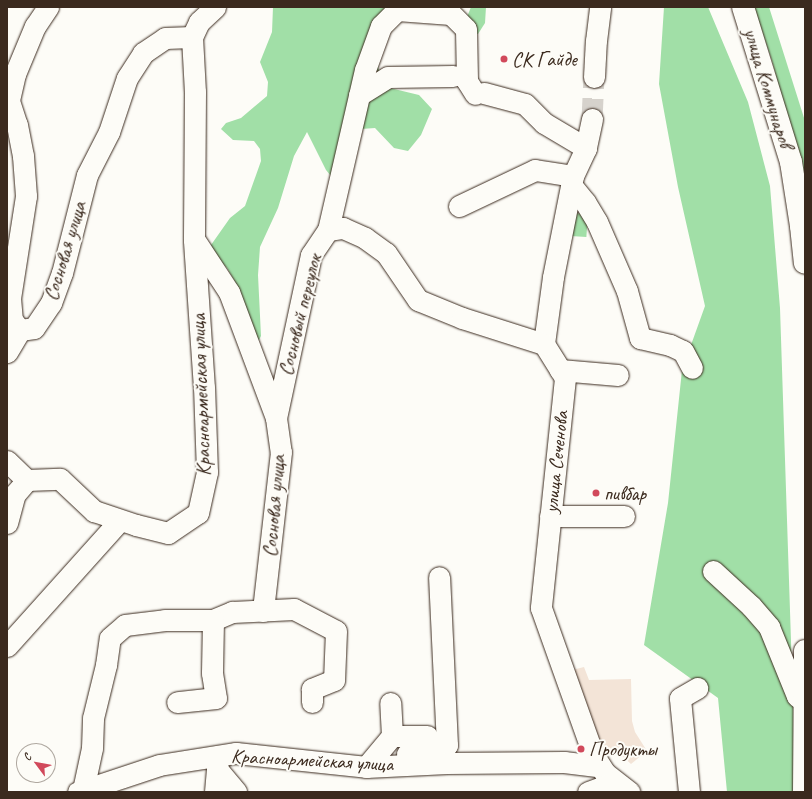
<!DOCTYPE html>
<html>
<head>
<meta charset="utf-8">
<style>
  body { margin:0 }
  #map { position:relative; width:812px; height:799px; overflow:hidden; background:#fdfcf7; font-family:Caveat,sans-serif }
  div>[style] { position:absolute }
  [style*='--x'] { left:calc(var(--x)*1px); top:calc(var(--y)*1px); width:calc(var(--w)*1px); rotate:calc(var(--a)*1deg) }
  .built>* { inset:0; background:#f3e4d7 }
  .green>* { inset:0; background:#a1dfa7; transform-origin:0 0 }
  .minor-tunnel>* { height:21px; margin-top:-10.5px; transform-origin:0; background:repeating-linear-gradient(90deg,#d6d2cc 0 21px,transparent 0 31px) }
  .roads { filter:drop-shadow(0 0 1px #3b2a1e) drop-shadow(0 0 1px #3b2a1e) }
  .minor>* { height:21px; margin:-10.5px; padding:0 10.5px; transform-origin:10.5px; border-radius:10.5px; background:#fdfcf7 }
  .major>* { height:22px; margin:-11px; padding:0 11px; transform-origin:11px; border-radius:11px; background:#fdfcf7 }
  .dots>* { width:11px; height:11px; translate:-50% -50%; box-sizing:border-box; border:2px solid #fdfcf7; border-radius:50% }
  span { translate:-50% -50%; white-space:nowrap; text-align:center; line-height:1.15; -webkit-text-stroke:4px #fdfcf7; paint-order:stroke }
  .poi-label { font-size:20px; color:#3b2a1e }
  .left { translate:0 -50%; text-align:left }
  .street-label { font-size:20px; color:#3b2a1e }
  .frame { position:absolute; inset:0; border:8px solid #3b2a1e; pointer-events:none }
  .north { position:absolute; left:16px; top:743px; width:40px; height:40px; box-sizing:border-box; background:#fdfcf7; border:1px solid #afa8a0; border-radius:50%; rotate:302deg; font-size:11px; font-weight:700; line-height:16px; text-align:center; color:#3b2a1e }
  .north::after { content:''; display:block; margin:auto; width:14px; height:18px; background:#d1495b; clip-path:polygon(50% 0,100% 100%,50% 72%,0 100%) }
</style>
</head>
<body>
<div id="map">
  <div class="built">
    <div style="clip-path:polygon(584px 667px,589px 680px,631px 679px,632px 721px,635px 732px,647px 751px,631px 764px,620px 754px,596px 752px,568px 671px)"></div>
  </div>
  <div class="green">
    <div style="clip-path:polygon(273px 7px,386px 7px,375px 55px,380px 74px,390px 88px,419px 95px,432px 109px,421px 135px,408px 151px,394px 148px,375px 128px,361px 129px,335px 181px,326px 170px,307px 132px,294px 156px,278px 208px,260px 247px,258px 275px,261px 336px,256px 346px,248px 336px,234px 280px,227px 268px,212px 253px,211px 245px,230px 218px,245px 206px,261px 161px,260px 149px,254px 141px,233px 140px,221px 129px,226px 123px,241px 118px,267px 96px,268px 82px,260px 62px,272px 32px)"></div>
    <div style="clip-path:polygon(471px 7px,486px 7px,485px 23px,478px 34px,471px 34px,467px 17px)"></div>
    <div style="clip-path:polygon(664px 7px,708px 7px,748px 102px,770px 186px,780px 308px,796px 792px,727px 792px,718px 698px,644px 645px,668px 503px,682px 370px,705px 306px,678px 187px,659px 84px)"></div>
    <div style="clip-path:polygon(754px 7px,769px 7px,805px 121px,805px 185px,772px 61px)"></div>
    <div style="left:572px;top:213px;width:16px;height:23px;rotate:4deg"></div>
  </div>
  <div class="minor-tunnel">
    <div style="--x:592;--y:119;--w:42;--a:-87.3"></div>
  </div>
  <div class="roads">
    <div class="minor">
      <div style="--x:48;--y:7;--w:23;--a:124"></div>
      <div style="--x:35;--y:26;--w:52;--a:112.6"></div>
      <div style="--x:15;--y:74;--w:28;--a:103"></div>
      <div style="--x:9;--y:101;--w:25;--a:72"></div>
      <div style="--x:17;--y:125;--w:32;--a:79"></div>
      <div style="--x:23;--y:156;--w:40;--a:85.7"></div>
      <div style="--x:26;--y:196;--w:103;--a:98.9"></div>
      <div style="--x:10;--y:298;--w:22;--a:85"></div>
      <div style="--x:12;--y:320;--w:13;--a:51"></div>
      <div style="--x:20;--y:330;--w:14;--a:-8"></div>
      <div style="--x:34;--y:328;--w:30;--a:-56"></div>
      <div style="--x:51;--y:303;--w:32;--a:-70"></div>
      <div style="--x:62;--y:273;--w:101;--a:-75.7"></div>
      <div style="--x:87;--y:175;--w:48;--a:-62.9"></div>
      <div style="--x:109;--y:132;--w:57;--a:-71.6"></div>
      <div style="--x:127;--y:78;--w:30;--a:-57"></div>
      <div style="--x:143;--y:53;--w:27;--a:-34"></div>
      <div style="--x:165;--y:38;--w:27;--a:-2"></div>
      <div style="--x:192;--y:37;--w:17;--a:-65"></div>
      <div style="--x:199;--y:22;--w:22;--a:-43"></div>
      <div style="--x:192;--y:37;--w:55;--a:86.9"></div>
      <div style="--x:195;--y:92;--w:147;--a:90.4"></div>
      <div style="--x:194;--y:239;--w:64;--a:56.6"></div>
      <div style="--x:229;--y:292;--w:134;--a:69.5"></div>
      <div style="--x:276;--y:418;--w:34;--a:82"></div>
      <div style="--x:281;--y:452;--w:160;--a:96.5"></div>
      <div style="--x:594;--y:77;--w:36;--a:-87"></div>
      <div style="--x:596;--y:41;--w:34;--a:-83"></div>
      <div style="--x:484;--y:93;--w:42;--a:15"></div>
      <div style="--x:525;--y:104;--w:27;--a:45"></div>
      <div style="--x:544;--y:123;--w:49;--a:30.8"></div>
      <div style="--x:359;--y:95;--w:34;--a:-32"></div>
      <div style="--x:388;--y:77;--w:65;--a:-0.9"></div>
      <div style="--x:592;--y:119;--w:30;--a:102"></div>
      <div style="--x:586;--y:148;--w:31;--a:115"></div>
      <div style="--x:573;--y:176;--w:103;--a:101.2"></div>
      <div style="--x:553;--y:277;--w:68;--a:97.7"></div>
      <div style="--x:544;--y:344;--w:40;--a:58"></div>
      <div style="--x:565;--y:378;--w:231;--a:96"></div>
      <div style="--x:541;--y:608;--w:155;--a:70.4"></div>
      <div style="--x:593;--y:754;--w:22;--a:58"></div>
      <div style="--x:605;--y:773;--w:31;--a:38"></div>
      <div style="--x:572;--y:186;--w:21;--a:51"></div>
      <div style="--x:585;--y:202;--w:23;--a:59"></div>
      <div style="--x:597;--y:222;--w:75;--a:66.5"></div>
      <div style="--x:627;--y:291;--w:49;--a:74.5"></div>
      <div style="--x:640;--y:338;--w:31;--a:13"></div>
      <div style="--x:670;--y:345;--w:14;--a:25"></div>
      <div style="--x:683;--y:351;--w:19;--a:62"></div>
      <div style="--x:459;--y:206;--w:84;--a:-25.3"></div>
      <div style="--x:535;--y:170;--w:38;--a:9"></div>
      <div style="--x:328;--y:230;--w:164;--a:-77"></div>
      <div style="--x:365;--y:70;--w:47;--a:-70"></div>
      <div style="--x:381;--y:26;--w:23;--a:-45"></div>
      <div style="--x:397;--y:10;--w:54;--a:4.2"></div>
      <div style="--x:451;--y:14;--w:21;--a:45"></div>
      <div style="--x:466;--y:29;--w:52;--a:88.9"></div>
      <div style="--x:467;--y:81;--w:15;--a:58"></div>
      <div style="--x:7;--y:352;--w:26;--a:-59"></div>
      <div style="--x:560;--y:370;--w:58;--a:4.9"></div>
      <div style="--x:276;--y:418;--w:167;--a:-77.9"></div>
      <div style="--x:311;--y:255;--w:30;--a:-56"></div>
      <div style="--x:328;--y:230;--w:15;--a:-8"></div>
      <div style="--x:343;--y:228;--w:24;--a:24"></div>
      <div style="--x:365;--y:238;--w:26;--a:36"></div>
      <div style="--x:386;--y:253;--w:57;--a:55.8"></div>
      <div style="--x:418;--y:300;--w:48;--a:22.2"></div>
      <div style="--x:462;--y:318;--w:86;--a:17.6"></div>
      <div style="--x:7;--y:461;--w:28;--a:44"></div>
      <div style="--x:550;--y:516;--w:74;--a:0"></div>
      <div style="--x:7;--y:523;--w:30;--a:-75"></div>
      <div style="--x:15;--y:494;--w:18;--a:-49"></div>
      <div style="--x:27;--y:480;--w:33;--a:-2"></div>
      <div style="--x:60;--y:479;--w:47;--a:43.3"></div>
      <div style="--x:94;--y:511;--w:44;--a:18.4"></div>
      <div style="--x:136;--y:525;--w:33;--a:14"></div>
      <div style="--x:168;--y:533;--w:36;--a:-34"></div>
      <div style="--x:198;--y:513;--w:42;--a:-77.6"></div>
      <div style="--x:207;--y:472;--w:84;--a:-92"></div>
      <div style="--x:204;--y:388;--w:148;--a:-93.9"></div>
      <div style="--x:713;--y:571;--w:52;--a:42.6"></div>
      <div style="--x:751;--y:606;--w:28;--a:49"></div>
      <div style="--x:769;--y:627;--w:74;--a:67.9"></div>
      <div style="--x:797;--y:696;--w:10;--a:37"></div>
      <div style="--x:213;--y:620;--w:21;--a:-23"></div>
      <div style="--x:232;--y:612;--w:62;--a:-2.8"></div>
      <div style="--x:294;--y:609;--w:47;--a:27.6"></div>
      <div style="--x:336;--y:631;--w:49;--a:92.3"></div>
      <div style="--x:334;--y:680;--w:24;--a:158"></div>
      <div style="--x:312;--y:689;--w:13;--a:90"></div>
      <div style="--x:7;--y:646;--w:169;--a:-48.1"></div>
      <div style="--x:392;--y:736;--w:35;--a:0"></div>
      <div style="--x:407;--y:754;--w:17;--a:-7"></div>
      <div style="--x:424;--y:752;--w:24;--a:-17"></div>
      <div style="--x:447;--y:745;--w:168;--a:-92.7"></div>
      <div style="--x:366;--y:767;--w:40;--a:-50"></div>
      <div style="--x:392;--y:736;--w:33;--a:-93"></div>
      <div style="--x:217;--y:769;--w:30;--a:50"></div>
      <div style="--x:83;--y:790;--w:43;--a:-77.9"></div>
      <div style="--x:92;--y:748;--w:30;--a:-88"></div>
      <div style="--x:93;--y:718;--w:55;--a:-76.2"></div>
      <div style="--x:106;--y:665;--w:27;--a:-82"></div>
      <div style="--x:110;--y:638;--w:20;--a:-41"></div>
      <div style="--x:125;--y:625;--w:40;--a:-7.1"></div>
      <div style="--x:165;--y:620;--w:48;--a:0"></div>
      <div style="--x:213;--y:620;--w:53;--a:91.1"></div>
      <div style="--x:212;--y:673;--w:25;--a:81"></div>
      <div style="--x:216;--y:698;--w:39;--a:174"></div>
      <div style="--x:78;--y:792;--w:85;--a:-18.4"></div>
      <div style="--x:159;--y:765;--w:78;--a:-8.9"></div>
      <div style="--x:236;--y:753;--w:131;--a:6.1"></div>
      <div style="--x:366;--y:767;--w:81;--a:-2.8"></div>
      <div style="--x:447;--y:763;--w:117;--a:-0.5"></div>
      <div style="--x:564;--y:762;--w:35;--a:7"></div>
      <div style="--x:215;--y:792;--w:36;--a:-85"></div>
      <div style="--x:588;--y:792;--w:29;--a:-20"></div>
      <div style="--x:689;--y:792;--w:94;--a:-95.5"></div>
      <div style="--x:680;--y:698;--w:20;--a:-30"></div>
    </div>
    <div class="major">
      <div style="--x:743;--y:7;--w:162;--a:72.8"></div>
      <div style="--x:791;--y:162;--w:65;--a:81.1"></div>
      <div style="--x:801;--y:226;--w:37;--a:84"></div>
      <div style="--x:804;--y:792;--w:141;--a:-89.6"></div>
    </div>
  </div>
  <div class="dots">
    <div style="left:504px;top:59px;background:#d1495b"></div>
    <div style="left:596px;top:493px;background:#d1495b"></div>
    <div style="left:581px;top:749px;background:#d1495b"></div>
  </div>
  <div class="poi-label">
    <span class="left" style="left:512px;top:59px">СК Гайде</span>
    <span class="left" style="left:604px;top:493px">пивбар</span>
    <span class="left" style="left:589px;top:749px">Продукты</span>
  </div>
  <div class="street-label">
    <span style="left:768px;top:88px;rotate:73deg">улица Коммунаров</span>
    <span style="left:65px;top:251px;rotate:-73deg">Сосновая улица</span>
    <span style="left:300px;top:315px;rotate:-76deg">Сосновый переулок</span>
    <span style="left:201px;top:395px;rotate:-92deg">Красноармейская улица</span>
    <span style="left:556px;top:462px;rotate:-84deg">улица Сеченова</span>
    <span style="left:274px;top:506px;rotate:-85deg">Сосновая улица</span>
    <span style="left:312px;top:760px;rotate:3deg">Красноармейская улица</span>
  </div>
  <div class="frame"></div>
  <div class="north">С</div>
</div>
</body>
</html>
